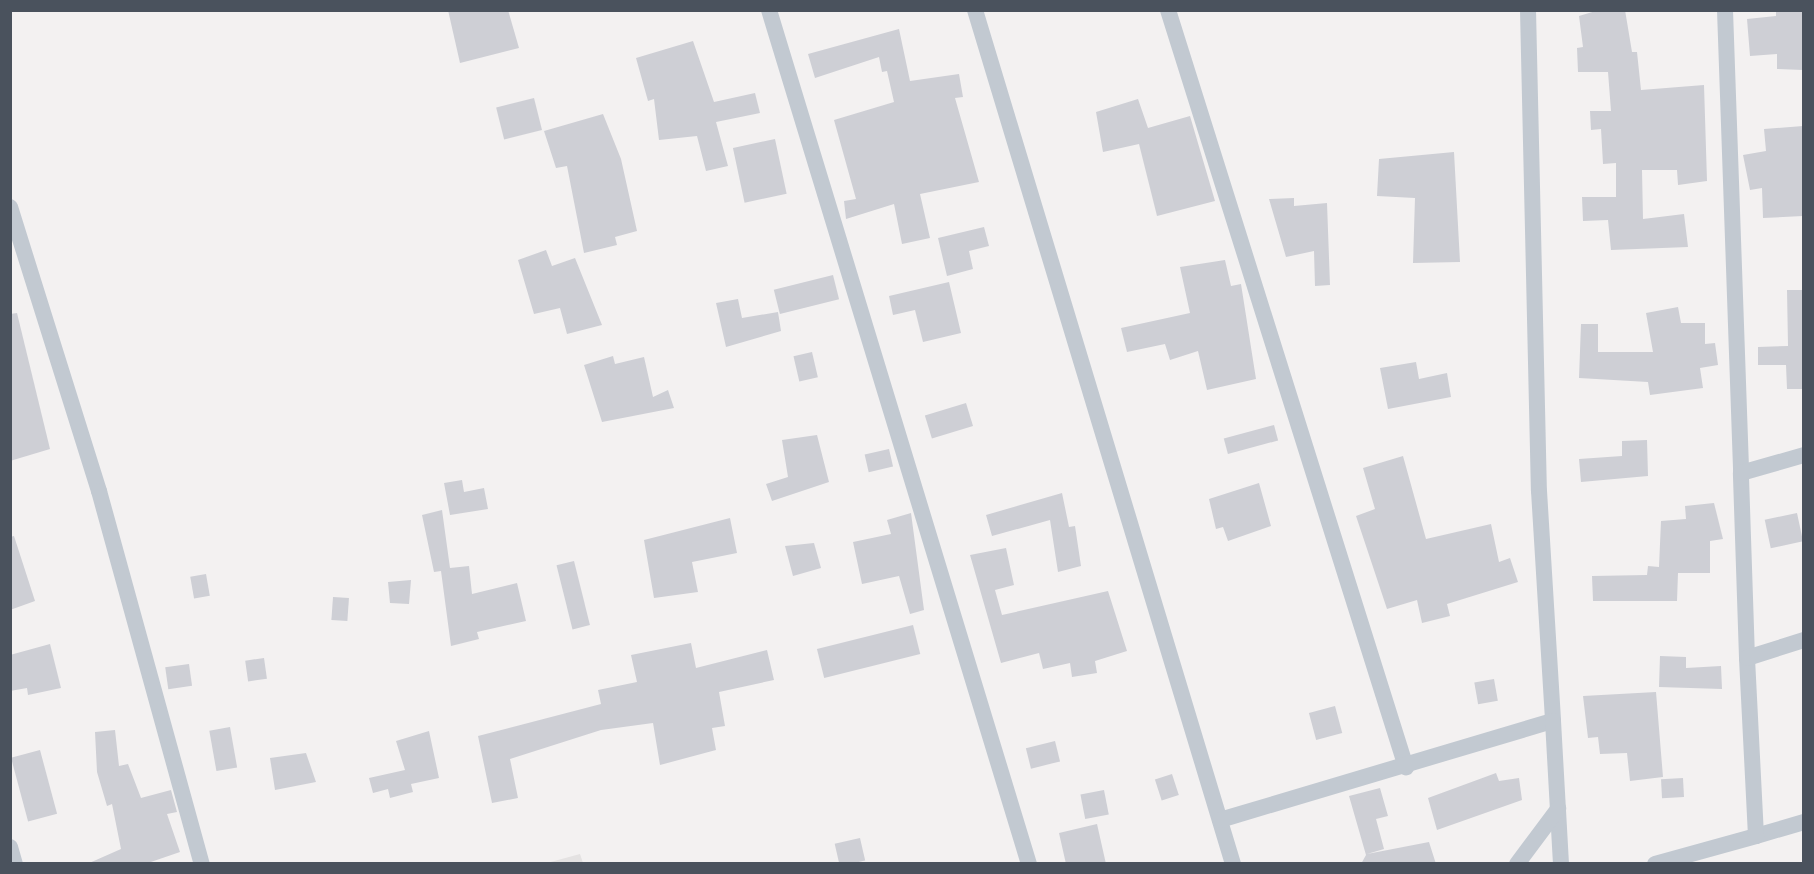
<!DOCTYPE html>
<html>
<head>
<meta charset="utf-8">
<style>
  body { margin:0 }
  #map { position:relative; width:1814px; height:874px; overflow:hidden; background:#f3f1f1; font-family:"Noto Sans",sans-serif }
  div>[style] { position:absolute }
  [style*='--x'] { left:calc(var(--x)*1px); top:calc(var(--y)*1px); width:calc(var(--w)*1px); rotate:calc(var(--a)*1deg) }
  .education>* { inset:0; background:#e4e2e2 }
  .building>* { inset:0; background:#cecfd5; transform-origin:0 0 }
  .street>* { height:16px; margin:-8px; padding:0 8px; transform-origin:8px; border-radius:8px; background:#c2c9d1 }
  span { translate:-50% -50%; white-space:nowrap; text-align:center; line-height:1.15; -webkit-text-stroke:5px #fff; paint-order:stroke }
  .frame { position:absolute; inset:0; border:12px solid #4a525d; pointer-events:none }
</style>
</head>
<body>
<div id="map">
  <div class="education">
    <div style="clip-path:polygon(580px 854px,583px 863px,547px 863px)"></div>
  </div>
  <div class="building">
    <div style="clip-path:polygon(448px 10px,508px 10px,519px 48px,460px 63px)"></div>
    <div style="clip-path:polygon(1599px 10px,1625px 10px,1632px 52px,1637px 52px,1641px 90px,1704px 85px,1707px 181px,1678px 185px,1677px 170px,1642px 170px,1643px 219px,1684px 214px,1688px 247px,1611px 250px,1608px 220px,1583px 221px,1582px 197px,1616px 197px,1616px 163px,1603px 164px,1601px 129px,1591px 130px,1590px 111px,1611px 111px,1608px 72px,1578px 72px,1577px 48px,1583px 47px,1579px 16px)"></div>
    <div style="clip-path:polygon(1776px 10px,1803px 10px,1803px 70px,1777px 69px,1777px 54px,1750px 56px,1747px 19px,1776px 16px)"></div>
    <div style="clip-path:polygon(899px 29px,910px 81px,959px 74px,963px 97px,955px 98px,979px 182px,920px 194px,930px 238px,902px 244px,894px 204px,846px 219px,844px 201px,856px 199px,834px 120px,894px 102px,887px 71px,882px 72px,879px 57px,815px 78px,808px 54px)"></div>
    <div style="clip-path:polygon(693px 41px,714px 102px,755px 93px,760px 113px,716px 122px,728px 166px,706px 171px,697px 136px,659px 140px,654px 99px,648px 101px,636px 58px)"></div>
    <div style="left:534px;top:98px;width:33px;height:39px;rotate:76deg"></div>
    <div style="clip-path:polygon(1138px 99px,1148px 128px,1190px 116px,1215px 201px,1157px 216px,1139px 144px,1103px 152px,1096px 112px)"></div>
    <div style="clip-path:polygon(603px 114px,621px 159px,637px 231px,615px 237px,617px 245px,584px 253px,567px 166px,556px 168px,544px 131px)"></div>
    <div style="clip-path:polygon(1803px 126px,1803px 216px,1763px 218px,1762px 188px,1750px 190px,1743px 155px,1766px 151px,1764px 129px)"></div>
    <div style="left:775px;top:139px;width:56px;height:43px;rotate:78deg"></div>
    <div style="clip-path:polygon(1454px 152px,1460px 262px,1413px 263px,1415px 198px,1377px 196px,1379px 159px)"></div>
    <div style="clip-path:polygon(1294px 198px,1294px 206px,1327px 203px,1330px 285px,1315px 286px,1314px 251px,1286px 257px,1269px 199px)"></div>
    <div style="clip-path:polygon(984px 227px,989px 246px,969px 251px,973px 269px,947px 276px,938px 238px)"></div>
    <div style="clip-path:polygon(546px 250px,552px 266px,575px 258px,602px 325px,567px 334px,560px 308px,534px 314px,518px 260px)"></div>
    <div style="clip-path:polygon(1225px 260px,1231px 286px,1241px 284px,1256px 379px,1207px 390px,1198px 351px,1170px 360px,1165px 344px,1127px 352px,1121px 328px,1190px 313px,1180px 267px)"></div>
    <div style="left:833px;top:275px;width:25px;height:61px;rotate:76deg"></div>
    <div style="clip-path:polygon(949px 282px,961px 333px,923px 342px,915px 310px,893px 315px,889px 296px)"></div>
    <div style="clip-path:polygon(1787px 290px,1803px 290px,1803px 389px,1787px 389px,1786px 365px,1758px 365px,1758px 347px,1788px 346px)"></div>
    <div style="clip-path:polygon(738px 299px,742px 318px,778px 312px,781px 331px,726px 347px,716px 303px)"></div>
    <div style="clip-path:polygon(1678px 307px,1681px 323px,1705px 323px,1705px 344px,1715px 343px,1718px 365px,1700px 368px,1703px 388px,1650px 395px,1648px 382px,1579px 378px,1581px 324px,1598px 324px,1598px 352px,1653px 352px,1646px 313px)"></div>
    <div style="clip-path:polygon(17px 313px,50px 449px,10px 461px,10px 314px)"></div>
    <div style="left:812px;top:352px;width:26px;height:19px;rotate:77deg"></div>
    <div style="clip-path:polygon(613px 356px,615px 364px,644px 357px,653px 397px,668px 390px,674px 408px,602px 422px,584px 365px)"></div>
    <div style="clip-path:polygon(1416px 362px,1419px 379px,1447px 373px,1451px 397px,1388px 409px,1380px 368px)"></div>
    <div style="left:966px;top:403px;width:24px;height:43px;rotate:73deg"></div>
    <div style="left:1274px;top:425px;width:16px;height:52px;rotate:75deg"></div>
    <div style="clip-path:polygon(817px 435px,829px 482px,772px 501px,766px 484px,788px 477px,782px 440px)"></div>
    <div style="clip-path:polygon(1647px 440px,1648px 476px,1581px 482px,1579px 459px,1622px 456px,1622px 441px)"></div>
    <div style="left:889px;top:449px;width:18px;height:25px;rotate:77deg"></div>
    <div style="clip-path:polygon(1403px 456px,1426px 539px,1491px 524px,1499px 562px,1510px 558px,1518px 582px,1447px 604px,1450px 616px,1422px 623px,1417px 600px,1387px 609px,1356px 516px,1375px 509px,1363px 468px)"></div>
    <div style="clip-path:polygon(462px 480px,464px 492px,484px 488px,488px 509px,450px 515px,444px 483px)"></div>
    <div style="clip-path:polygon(1259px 483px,1271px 526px,1228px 541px,1223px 527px,1216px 529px,1209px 499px)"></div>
    <div style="clip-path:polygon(1062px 493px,1069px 527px,1075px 526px,1081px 566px,1058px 572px,1050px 520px,992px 536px,986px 515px)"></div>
    <div style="clip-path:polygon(1714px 503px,1723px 539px,1710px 541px,1710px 573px,1678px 573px,1677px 601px,1593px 601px,1592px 576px,1647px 575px,1648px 566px,1659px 567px,1661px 521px,1686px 519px,1685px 506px)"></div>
    <div style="clip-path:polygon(442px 510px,450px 568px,469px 566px,472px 594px,517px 583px,526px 621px,477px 632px,479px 639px,451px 646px,441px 571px,434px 572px,422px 515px)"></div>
    <div style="clip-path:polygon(911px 513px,924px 610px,910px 614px,899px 576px,862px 584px,853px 542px,891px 534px,887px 520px)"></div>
    <div style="left:1797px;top:513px;width:29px;height:33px;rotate:78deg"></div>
    <div style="clip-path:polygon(730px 518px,737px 553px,692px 562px,698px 592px,654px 598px,644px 540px)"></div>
    <div style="clip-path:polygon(14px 536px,35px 601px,10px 610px,10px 537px)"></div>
    <div style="clip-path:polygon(814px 543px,821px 568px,793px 576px,785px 546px)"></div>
    <div style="clip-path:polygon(1006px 548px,1014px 585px,995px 590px,1002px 615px,1108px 591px,1127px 651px,1095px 661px,1097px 673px,1072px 677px,1070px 663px,1043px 669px,1039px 653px,1001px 663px,970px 555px)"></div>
    <div style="left:574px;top:561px;width:66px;height:18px;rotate:76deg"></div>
    <div style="left:206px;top:574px;width:22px;height:16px;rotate:80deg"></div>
    <div style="clip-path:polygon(411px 580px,409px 604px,390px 603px,388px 582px)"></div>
    <div style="left:333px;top:597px;width:16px;height:23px;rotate:4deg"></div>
    <div style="left:913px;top:625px;width:30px;height:99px;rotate:76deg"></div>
    <div style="clip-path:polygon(691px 643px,696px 668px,767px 650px,774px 680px,719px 692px,725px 726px,712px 728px,716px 750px,660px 765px,653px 723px,601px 730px,510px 759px,518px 798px,492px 803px,478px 736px,601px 704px,598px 690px,637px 682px,631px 655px)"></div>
    <div style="clip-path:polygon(50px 644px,61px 688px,28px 695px,27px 688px,10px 691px,10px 655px)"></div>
    <div style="clip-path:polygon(1660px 656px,1686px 657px,1686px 668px,1721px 666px,1722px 689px,1659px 687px)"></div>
    <div style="left:264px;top:658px;width:21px;height:19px;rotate:82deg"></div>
    <div style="left:189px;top:664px;width:22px;height:24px;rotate:82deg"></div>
    <div style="left:1494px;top:679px;width:22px;height:20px;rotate:80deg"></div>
    <div style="clip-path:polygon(1656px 692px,1663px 777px,1630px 781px,1627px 753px,1600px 754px,1598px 737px,1588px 738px,1583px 696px)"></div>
    <div style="left:1335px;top:706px;width:28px;height:27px;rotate:75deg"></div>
    <div style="left:230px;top:727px;width:41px;height:21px;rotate:80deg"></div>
    <div style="clip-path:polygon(115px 730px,119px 766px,128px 764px,141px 798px,171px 790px,177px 812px,167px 814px,180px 852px,145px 864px,87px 864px,121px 849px,112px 804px,107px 806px,97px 772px,95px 732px)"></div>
    <div style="clip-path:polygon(429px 731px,439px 778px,411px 784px,413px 792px,390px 798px,388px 789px,373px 793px,369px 778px,405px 770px,396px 741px)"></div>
    <div style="left:1055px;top:741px;width:21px;height:30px;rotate:76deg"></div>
    <div style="left:40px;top:750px;width:66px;height:30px;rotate:75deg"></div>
    <div style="clip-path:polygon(306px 753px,316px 782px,275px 790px,270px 758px)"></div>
    <div style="clip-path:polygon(1496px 773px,1499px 781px,1519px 778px,1522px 800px,1437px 830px,1428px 798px)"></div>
    <div style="left:1172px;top:774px;width:22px;height:18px;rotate:72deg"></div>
    <div style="left:1683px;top:778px;width:19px;height:22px;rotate:87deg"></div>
    <div style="clip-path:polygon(1380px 788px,1388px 816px,1376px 819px,1384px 849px,1367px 854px,1429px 842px,1436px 864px,1361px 864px,1366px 855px,1349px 796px)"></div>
    <div style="left:1104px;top:790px;width:25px;height:24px;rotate:79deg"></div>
    <div style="clip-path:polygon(1097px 824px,1106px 864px,1066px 864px,1059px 833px)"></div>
    <div style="left:860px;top:838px;width:23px;height:26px;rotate:77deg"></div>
  </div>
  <div class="street">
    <div style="--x:769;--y:10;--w:893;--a:73.07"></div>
    <div style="--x:975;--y:10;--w:892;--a:73.19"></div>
    <div style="--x:1168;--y:10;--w:794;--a:72.55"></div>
    <div style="--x:1528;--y:10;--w:481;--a:88.7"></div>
    <div style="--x:1539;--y:491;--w:230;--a:86.5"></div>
    <div style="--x:1725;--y:10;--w:463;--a:88"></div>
    <div style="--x:10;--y:207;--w:298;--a:72.6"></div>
    <div style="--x:99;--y:491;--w:387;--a:74.6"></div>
    <div style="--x:1747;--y:658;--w:185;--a:-91.9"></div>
    <div style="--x:1741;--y:473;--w:66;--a:-15.9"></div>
    <div style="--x:1220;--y:820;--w:347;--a:-16.6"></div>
    <div style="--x:1553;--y:721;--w:143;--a:86.8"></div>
    <div style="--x:1756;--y:836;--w:50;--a:-16.3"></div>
    <div style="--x:10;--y:847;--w:18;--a:74"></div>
    <div style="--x:1517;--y:864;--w:69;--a:-53.3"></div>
    <div style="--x:1655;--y:864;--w:105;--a:-15.5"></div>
    <div style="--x:1756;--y:836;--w:178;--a:-92.9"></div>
    <div style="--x:1747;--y:658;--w:60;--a:-17.5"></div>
  </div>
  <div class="frame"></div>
</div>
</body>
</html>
